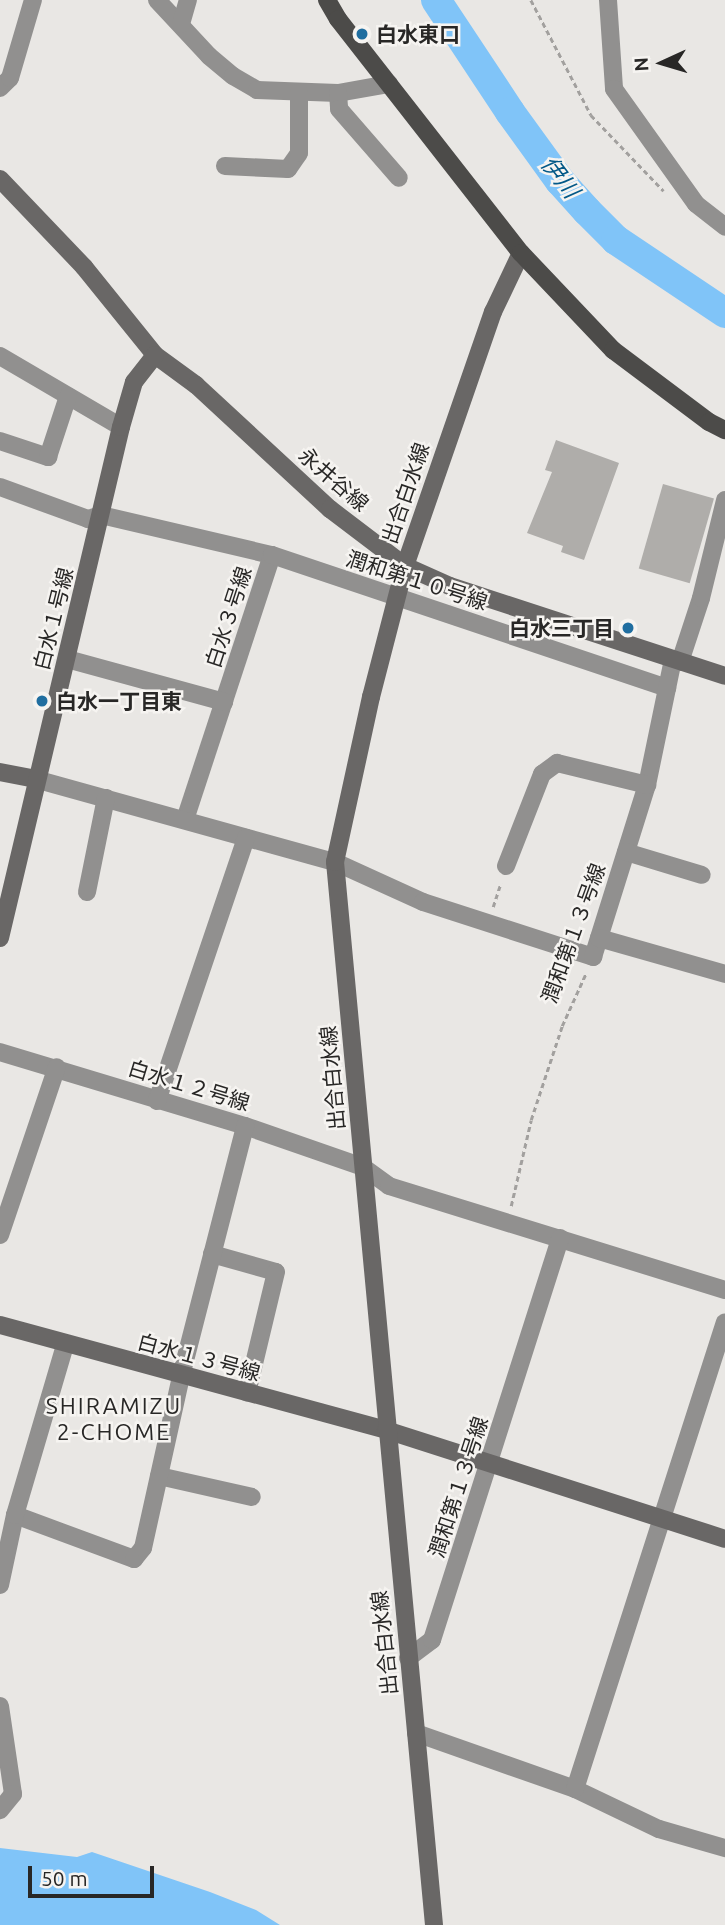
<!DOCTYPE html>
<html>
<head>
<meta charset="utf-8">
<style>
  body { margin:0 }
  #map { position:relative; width:725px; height:1925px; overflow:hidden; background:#e9e7e4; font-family:Ubuntu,"Noto Sans JP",sans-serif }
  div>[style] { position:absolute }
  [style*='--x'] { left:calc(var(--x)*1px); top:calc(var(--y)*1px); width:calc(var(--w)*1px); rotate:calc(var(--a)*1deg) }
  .water>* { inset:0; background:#80c4f8 }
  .river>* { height:30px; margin:-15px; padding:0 15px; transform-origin:15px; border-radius:15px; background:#80c4f8 }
  .building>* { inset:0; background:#afadaa; transform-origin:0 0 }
  .path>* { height:2.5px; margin-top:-1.25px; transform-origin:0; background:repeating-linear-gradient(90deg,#a2a09e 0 5px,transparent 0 8.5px) }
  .street>* { height:18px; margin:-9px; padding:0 9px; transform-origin:9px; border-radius:9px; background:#91908f }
  .secondary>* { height:18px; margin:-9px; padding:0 9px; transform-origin:9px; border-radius:9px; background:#696766 }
  .primary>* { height:18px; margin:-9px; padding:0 9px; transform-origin:9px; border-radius:9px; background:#4c4b49 }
  .dots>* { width:19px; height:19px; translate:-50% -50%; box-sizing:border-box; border:4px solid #f6f4f1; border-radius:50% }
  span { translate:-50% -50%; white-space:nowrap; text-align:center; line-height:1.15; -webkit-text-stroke:5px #f6f4f1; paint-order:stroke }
  .poi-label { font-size:21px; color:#282726; font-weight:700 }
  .left { translate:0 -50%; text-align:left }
  .right { translate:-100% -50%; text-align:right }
  .street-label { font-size:21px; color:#282726 }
  .water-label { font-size:23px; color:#035988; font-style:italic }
  .neighbourhood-label { font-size:23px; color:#282726; letter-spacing:2px }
  .north { position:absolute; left:627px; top:28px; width:70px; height:70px; -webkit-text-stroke:5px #f6f4f1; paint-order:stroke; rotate:266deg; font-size:19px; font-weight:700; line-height:28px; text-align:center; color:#282726 }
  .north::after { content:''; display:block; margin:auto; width:24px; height:32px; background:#282726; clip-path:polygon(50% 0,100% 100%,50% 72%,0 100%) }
  .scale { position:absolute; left:28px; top:1866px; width:126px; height:32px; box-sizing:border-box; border:4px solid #282726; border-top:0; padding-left:9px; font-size:21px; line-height:24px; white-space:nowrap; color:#282726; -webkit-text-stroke:5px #f6f4f1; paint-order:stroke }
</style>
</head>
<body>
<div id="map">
  <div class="water">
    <div style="clip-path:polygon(0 1848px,77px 1857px,92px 1852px,210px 1892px,256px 1910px,280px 1925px,0 1925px)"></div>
  </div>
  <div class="river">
    <div style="--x:436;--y:0;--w:134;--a:56.5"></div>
    <div style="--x:510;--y:112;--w:85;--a:54.1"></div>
    <div style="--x:560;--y:181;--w:40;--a:48"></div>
    <div style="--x:587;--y:211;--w:41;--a:45"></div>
    <div style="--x:616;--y:240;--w:131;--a:33.8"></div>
  </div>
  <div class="building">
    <div style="clip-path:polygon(556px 440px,619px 463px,584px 560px,561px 552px,563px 546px,527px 533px,552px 472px,545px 470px)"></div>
    <div style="left:663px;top:484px;width:53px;height:88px;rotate:16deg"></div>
  </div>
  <div class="path">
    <div style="--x:531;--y:0;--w:130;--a:62.4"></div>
    <div style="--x:591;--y:115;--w:105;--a:46.2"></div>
    <div style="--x:493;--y:907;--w:25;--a:-72"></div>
    <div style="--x:511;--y:1206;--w:88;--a:-76.9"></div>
    <div style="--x:531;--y:1120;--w:99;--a:-71.7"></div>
    <div style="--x:562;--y:1026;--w:58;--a:-65.6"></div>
  </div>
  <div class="street">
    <div style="--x:157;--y:0;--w:76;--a:47.1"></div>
    <div style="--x:209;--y:56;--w:31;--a:40"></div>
    <div style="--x:233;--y:76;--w:28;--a:30"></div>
    <div style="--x:257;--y:90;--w:81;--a:2.1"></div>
    <div style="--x:338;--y:93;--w:52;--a:-10"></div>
    <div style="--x:608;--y:0;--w:89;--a:86.1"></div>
    <div style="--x:614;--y:89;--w:141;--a:54.5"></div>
    <div style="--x:696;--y:204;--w:37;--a:38"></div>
    <div style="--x:181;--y:24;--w:25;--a:-74"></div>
    <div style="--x:0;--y:88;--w:14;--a:-45"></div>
    <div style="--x:10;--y:78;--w:81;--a:-73.6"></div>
    <div style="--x:338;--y:93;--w:16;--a:86"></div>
    <div style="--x:339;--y:109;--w:91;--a:49"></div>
    <div style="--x:225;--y:166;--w:63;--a:2.7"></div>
    <div style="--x:288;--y:169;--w:19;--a:-55"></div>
    <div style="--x:299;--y:153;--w:61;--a:-90"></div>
    <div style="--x:0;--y:356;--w:140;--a:30.4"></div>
    <div style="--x:0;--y:441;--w:51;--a:18.4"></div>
    <div style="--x:48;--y:457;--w:64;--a:-71.8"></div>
    <div style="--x:0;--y:487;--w:94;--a:20"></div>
    <div style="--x:88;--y:519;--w:14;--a:-17"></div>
    <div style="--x:101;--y:515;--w:176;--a:13.2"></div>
    <div style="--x:272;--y:555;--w:278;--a:108.2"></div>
    <div style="--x:272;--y:555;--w:417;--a:18.6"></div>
    <div style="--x:67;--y:659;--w:163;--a:15.3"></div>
    <div style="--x:680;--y:662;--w:67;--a:-71.8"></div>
    <div style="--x:701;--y:598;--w:101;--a:-76.2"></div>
    <div style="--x:35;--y:779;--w:311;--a:15.5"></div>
    <div style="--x:335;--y:862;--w:97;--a:24.4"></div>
    <div style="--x:423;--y:902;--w:179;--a:17.9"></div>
    <div style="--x:593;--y:957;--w:180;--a:-72.6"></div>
    <div style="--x:647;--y:785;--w:128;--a:-78.3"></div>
    <div style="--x:626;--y:852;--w:79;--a:16.8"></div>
    <div style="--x:506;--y:866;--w:99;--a:-68.6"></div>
    <div style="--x:542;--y:774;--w:19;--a:-36"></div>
    <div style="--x:557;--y:763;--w:93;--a:13.7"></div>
    <div style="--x:87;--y:892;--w:96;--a:-78.6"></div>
    <div style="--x:599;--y:938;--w:131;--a:15.9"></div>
    <div style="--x:0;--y:1052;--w:256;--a:16.8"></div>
    <div style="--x:245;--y:1126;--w:125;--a:19.2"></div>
    <div style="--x:363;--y:1167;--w:32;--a:36"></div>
    <div style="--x:389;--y:1186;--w:352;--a:17.2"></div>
    <div style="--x:157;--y:1101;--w:278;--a:-71.3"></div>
    <div style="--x:0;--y:1235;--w:177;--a:-71.3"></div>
    <div style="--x:212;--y:1254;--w:66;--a:15.7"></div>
    <div style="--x:276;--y:1272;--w:124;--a:103.5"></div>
    <div style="--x:159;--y:1476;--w:95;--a:12.7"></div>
    <div style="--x:15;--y:1515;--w:127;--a:20.3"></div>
    <div style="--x:134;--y:1559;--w:14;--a:-51"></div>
    <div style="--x:143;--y:1548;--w:176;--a:-77.5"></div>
    <div style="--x:181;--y:1376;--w:258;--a:-75.6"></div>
    <div style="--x:0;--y:1585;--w:72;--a:-77.9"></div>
    <div style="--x:15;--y:1515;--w:177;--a:-73.6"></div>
    <div style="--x:408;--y:1658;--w:30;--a:-37"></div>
    <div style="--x:432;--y:1640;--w:422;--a:-72.3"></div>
    <div style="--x:0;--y:1706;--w:89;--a:81.6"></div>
    <div style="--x:13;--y:1794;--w:21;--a:129"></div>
    <div style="--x:416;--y:1733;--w:169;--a:19.4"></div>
    <div style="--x:575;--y:1789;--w:93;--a:25.5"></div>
    <div style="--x:659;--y:1829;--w:69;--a:16.1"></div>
    <div style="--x:575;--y:1789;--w:490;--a:-72.2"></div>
  </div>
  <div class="secondary">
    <div style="--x:0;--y:179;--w:122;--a:46.3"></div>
    <div style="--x:84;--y:267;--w:113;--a:51.1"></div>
    <div style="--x:155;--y:355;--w:51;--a:36.2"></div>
    <div style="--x:196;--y:385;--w:183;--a:42.8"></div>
    <div style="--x:330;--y:509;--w:94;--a:37.2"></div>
    <div style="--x:405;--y:566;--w:49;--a:24"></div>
    <div style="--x:450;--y:586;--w:289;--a:18.1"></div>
    <div style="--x:0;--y:772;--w:36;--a:11"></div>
    <div style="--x:0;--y:938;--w:525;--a:-76.68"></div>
    <div style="--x:121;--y:427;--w:47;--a:-73.9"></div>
    <div style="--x:134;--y:382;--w:34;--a:-52"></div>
    <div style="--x:0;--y:1325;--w:400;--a:15.2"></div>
    <div style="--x:386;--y:1430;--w:356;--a:17.8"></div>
    <div style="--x:434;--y:1925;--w:1068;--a:-95.32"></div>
    <div style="--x:335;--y:862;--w:169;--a:-77.7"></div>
    <div style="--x:371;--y:697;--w:135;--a:-75.5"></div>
    <div style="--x:405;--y:566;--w:269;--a:-70.9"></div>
    <div style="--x:493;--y:312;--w:65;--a:-64.6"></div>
  </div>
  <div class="primary">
    <div style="--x:327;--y:0;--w:22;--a:60"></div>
    <div style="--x:338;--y:19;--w:297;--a:52"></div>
    <div style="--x:521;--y:253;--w:134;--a:46.5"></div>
    <div style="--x:613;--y:350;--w:120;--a:36.9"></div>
    <div style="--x:709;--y:422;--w:18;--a:27"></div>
  </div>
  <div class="dots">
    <div style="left:362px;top:34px;background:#206ea0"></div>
    <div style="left:628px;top:628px;background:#206ea0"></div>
    <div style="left:42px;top:701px;background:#206ea0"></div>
  </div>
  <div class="poi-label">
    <span class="left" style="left:376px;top:34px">白水東口</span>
    <span class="right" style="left:614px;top:628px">白水三丁目</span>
    <span class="left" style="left:56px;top:701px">白水一丁目東</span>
  </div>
  <div class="street-label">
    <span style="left:334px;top:479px;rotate:41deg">永井谷線</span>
    <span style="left:405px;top:493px;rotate:-71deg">出合白水線</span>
    <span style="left:417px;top:580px;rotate:18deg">潤和第１０号線</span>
    <span style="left:228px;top:617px;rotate:-72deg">白水３号線</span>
    <span style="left:53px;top:619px;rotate:-76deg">白水１号線</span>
    <span style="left:573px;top:933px;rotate:-70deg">潤和第１３号線</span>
    <span style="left:332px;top:1078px;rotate:-95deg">出合白水線</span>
    <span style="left:189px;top:1085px;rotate:17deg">白水１２号線</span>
    <span style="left:199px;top:1357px;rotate:15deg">白水１３号線</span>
    <span style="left:458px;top:1487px;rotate:-72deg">潤和第１３号線</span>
    <span style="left:384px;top:1643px;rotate:-96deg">出合白水線</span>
  </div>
  <div class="water-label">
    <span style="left:560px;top:177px;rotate:52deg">伊川</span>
  </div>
  <div class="neighbourhood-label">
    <span style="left:114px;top:1419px">SHIRAMIZU<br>2-CHOME</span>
  </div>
  <div class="north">N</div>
  <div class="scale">50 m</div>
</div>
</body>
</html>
